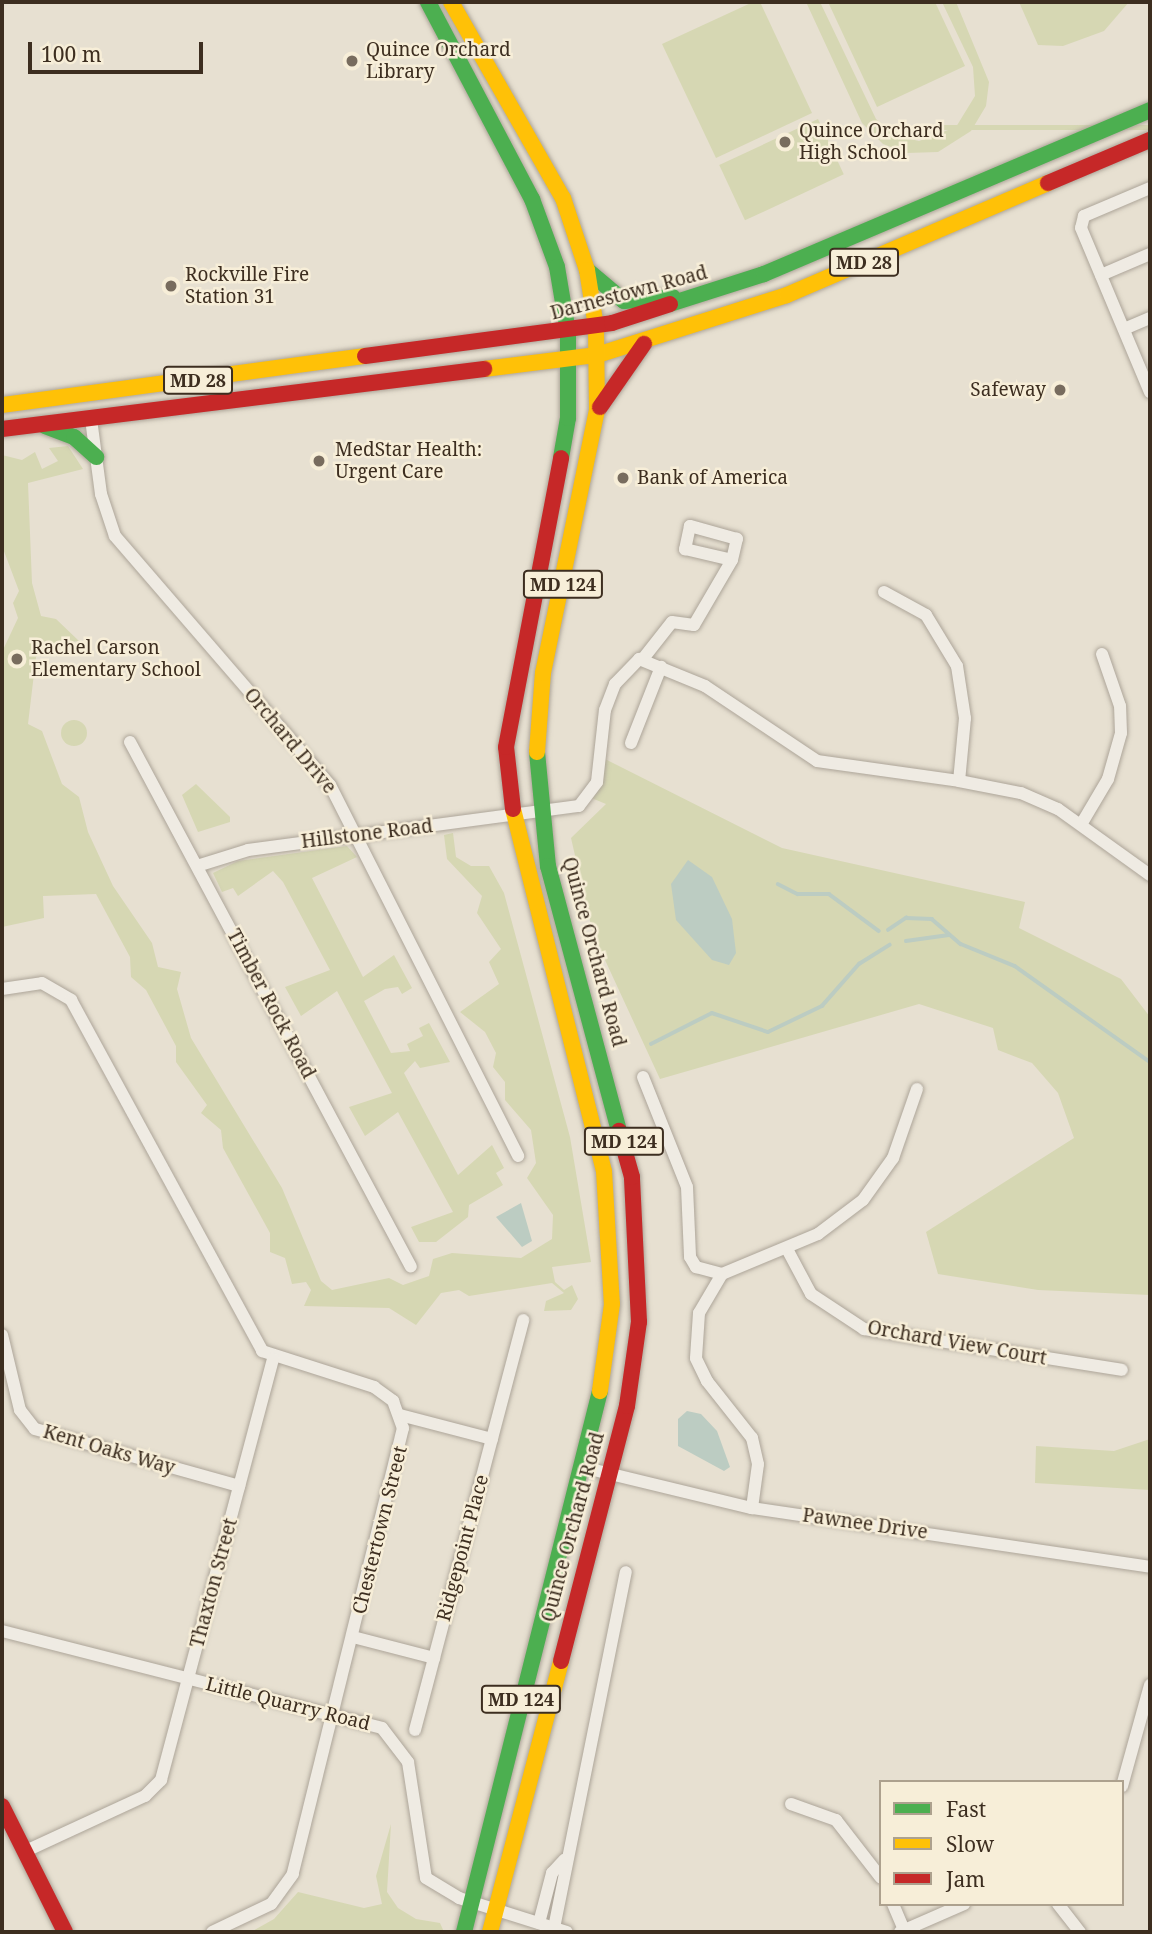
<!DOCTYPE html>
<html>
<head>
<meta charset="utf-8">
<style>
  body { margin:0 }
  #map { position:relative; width:1152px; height:1934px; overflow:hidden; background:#e7e0d1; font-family:"Noto Serif",serif }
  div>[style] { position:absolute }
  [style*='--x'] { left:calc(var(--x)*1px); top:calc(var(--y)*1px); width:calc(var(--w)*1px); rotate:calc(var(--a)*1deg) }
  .green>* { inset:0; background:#d6d7b3; transform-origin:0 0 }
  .round { border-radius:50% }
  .water>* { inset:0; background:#bcccc2 }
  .stream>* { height:3.5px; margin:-1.75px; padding:0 1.75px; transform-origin:1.75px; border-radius:1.75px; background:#bcccc2 }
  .roads { filter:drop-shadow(0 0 2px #ada599) drop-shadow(0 0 2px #ada599) }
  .street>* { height:12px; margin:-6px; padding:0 6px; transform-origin:6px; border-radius:6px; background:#efebe3 }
  .fast>* { height:16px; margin:-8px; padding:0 8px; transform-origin:8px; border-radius:8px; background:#4caf50 }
  .slow>* { height:16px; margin:-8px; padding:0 8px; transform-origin:8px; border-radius:8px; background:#ffc107 }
  .jam>* { height:16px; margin:-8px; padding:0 8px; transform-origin:8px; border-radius:8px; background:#c62828 }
  .dots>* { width:19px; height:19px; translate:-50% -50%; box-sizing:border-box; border:4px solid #f7eed8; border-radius:50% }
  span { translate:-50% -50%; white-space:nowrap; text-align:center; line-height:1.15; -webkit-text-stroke:5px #f7eed8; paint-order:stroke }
  .shield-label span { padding:2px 5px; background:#f7eed8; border:2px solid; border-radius:5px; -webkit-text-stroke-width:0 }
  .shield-label { font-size:18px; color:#3d2e20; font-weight:700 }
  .poi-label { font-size:19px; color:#3d2e20 }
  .left { translate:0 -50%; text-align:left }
  .right { translate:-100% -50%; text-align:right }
  .street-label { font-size:19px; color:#3d2e20 }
  .frame { position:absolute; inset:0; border:4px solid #3d2e20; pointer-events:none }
  .legend { position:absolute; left:879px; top:1780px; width:245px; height:126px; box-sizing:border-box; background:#f7eed8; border:2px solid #ada18e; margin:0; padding:9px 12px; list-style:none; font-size:21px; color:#3d2e20 }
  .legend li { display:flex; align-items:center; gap:14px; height:35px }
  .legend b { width:35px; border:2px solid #ada18e }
  .scale { position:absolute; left:28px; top:42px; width:175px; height:32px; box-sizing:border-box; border:4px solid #3d2e20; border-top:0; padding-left:9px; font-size:21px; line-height:24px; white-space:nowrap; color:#3d2e20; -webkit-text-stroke:5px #f7eed8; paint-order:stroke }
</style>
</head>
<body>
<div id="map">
  <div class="green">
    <div style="clip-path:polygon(753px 2px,760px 2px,812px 113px,716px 158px,662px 44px)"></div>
    <div style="clip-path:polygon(806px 2px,820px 2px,876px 119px,897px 136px,919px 141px,956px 127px,975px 96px,973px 67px,942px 2px,956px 2px,989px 82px,986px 106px,971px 131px,938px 152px,907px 153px,883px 144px,862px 123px)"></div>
    <div style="clip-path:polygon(828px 2px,935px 2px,965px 66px,877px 107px)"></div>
    <div style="clip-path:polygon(1019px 2px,1129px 2px,1104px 31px,1063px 46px,1038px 45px)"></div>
    <div style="left:818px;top:119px;width:61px;height:109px;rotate:65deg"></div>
    <div style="left:1150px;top:125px;width:5px;height:214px;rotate:90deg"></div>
    <div style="clip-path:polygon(68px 446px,83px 469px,28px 483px,32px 583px,41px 616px,56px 619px,79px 641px,47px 645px,36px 657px,28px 724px,42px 731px,62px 784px,79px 797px,88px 832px,113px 886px,152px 943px,158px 967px,181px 972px,177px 989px,191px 1038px,282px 1188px,321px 1281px,332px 1290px,389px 1278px,403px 1285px,429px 1276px,433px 1259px,452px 1253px,521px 1258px,552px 1239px,553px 1215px,527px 1178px,536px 1163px,531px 1130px,505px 1100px,505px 1082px,493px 1067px,496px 1053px,485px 1032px,460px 1012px,499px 984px,489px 962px,501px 949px,477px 913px,482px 896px,447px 859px,444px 835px,453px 833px,456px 857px,471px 866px,489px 866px,504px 893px,570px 1137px,591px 1262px,552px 1267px,555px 1282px,564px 1290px,572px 1285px,578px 1299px,571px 1310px,544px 1311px,546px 1301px,564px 1293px,552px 1283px,469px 1296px,459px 1290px,441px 1293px,416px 1325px,389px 1308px,304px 1306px,311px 1290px,306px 1282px,292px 1284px,285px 1258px,270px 1252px,270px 1233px,223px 1148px,221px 1130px,201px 1113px,207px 1105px,176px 1062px,176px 1046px,146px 990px,131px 977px,130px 957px,96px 894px,43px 896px,44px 918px,2px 927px,2px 652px,18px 618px,13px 603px,19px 591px,2px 546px,2px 455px,22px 460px,35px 452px,42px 469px,58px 461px,49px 448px)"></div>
    <div class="round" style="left:61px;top:720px;width:26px;height:26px"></div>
    <div style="clip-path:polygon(601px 757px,782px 848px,1025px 902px,1019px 928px,1121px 979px,1150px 1017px,1150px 1295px,1038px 1290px,938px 1274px,926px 1232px,1074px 1138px,1058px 1093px,1032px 1063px,998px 1050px,993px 1028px,919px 1004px,660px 1079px,593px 934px,571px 838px,606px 804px,589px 797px)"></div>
    <div style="clip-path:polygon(196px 784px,230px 817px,230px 822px,198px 832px,182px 795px)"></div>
    <div style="clip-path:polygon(347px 846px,357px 857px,312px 878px,363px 977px,394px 955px,412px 988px,402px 994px,398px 987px,385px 989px,364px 1001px,391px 1053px,410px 1051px,407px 1044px,423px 1036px,419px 1028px,429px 1023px,450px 1062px,420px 1068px,415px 1061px,404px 1073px,458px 1175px,492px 1145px,504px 1168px,496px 1173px,503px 1185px,469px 1205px,468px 1217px,436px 1242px,419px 1242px,411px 1227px,453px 1212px,398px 1112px,365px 1136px,349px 1107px,392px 1093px,337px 991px,301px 1016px,285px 987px,330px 970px,283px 882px,273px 871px,238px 896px,233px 888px,222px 892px,213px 873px,238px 861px)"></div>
    <div style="clip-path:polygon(1150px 1439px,1150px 1490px,1035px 1483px,1036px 1446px,1114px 1451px)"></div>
    <div style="clip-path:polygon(391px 1824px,387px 1892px,398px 1908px,416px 1919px,440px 1923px,444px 1932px,251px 1932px,274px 1919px,298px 1892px,364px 1908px,382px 1904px,376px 1876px)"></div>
  </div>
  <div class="water">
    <div style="clip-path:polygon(688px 860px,712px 877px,732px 919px,736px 953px,729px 965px,712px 960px,676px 920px,671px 884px)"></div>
    <div style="clip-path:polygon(521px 1203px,532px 1241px,522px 1247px,496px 1217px)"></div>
    <div style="clip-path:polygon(687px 1411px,701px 1414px,717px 1431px,730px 1467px,724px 1471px,678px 1446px,678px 1419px)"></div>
  </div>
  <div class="stream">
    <div style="--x:778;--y:884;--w:22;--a:27"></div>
    <div style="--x:798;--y:894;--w:31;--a:0"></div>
    <div style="--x:829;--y:894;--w:62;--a:36.5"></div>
    <div style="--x:888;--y:930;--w:22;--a:-34"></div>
    <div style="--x:906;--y:918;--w:26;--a:2"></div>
    <div style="--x:932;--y:919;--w:38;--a:41"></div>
    <div style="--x:961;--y:944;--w:58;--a:22.2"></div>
    <div style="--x:1015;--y:966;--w:166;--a:35.4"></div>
    <div style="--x:906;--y:941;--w:43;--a:-7.9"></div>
    <div style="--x:651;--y:1044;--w:68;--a:-26.9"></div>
    <div style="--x:712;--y:1013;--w:59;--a:18.7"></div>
    <div style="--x:768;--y:1032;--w:60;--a:-25.7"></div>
    <div style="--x:822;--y:1006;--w:56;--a:-48.6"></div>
    <div style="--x:859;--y:964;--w:36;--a:-32"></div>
  </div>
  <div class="roads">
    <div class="street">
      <div style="--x:1150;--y:188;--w:72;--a:157"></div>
      <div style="--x:1084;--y:216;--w:12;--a:104"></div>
      <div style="--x:1081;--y:228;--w:178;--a:67.2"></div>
      <div style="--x:1101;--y:275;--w:53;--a:-23.2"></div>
      <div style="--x:1124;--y:329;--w:28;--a:-23"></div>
      <div style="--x:91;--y:419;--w:76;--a:82.4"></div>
      <div style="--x:101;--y:494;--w:44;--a:71.6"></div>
      <div style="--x:115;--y:536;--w:329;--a:49.2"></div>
      <div style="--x:330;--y:785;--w:416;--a:63.1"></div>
      <div style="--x:884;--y:592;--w:48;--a:28.7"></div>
      <div style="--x:926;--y:615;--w:60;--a:58.7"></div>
      <div style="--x:957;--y:666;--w:53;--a:81.3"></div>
      <div style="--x:965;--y:718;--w:63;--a:95.4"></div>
      <div style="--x:642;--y:660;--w:48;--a:-51.7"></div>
      <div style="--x:672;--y:622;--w:22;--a:8"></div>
      <div style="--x:694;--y:625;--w:75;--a:-59.7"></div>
      <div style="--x:732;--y:560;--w:22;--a:-77"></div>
      <div style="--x:737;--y:539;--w:49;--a:-164.5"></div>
      <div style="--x:690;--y:526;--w:24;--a:102"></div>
      <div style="--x:685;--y:549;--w:48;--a:13.2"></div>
      <div style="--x:130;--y:742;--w:595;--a:61.84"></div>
      <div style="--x:631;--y:743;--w:82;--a:-68.5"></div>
      <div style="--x:1082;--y:823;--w:51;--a:-59.4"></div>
      <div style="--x:1108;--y:779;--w:48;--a:-74.2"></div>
      <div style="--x:1121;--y:733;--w:27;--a:-92"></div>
      <div style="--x:1120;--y:706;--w:55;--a:-109.1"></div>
      <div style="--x:197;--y:866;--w:53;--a:-17.4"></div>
      <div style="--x:248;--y:850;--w:334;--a:-7.6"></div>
      <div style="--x:579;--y:806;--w:30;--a:-53"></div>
      <div style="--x:597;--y:782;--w:72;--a:-83.7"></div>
      <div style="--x:605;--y:710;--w:28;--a:-69"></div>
      <div style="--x:615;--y:684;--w:35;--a:-46"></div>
      <div style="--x:639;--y:659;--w:71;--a:22.2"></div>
      <div style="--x:705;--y:686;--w:135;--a:33.8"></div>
      <div style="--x:817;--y:761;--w:143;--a:8"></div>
      <div style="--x:959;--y:781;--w:63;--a:11"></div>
      <div style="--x:1021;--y:793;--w:40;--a:23.4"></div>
      <div style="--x:1058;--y:809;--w:113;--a:35.7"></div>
      <div style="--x:2;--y:989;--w:40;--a:-8.5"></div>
      <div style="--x:42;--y:983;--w:34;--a:30"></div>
      <div style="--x:71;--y:1000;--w:400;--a:61.4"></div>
      <div style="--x:262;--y:1351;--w:118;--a:17.8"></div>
      <div style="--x:374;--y:1387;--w:24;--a:36"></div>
      <div style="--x:393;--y:1401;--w:29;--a:70"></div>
      <div style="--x:403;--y:1428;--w:459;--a:103.9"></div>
      <div style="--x:293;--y:1874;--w:37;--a:126"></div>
      <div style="--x:271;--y:1904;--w:65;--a:154.6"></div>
      <div style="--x:643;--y:1077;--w:118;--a:68.2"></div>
      <div style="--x:687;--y:1187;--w:70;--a:87.5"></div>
      <div style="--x:690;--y:1257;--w:12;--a:59"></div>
      <div style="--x:696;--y:1267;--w:27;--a:15"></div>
      <div style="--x:787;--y:1249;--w:51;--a:61.9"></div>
      <div style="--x:811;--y:1294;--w:64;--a:33.4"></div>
      <div style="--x:864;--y:1329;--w:261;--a:9"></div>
      <div style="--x:2;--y:1335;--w:77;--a:76.5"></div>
      <div style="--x:20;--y:1410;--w:24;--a:52"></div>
      <div style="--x:35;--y:1429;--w:212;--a:15.6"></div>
      <div style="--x:400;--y:1415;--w:95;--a:14.6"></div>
      <div style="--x:582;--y:1467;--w:175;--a:13.6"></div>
      <div style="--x:752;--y:1508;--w:402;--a:8.4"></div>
      <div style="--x:752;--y:1508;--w:44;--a:-82.2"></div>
      <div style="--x:758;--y:1464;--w:27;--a:-103"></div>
      <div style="--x:752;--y:1438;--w:73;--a:-128.3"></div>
      <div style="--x:707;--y:1381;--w:25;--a:-116"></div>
      <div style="--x:696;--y:1358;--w:45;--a:-86.2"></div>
      <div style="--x:699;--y:1313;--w:45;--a:-59.5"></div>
      <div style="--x:722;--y:1274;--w:104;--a:-22.6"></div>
      <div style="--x:818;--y:1234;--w:56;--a:-37.1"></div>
      <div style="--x:863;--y:1200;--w:52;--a:-54.5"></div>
      <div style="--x:893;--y:1158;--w:73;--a:-70.8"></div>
      <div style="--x:2;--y:1631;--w:392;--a:14.3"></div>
      <div style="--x:382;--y:1728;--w:43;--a:52.6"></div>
      <div style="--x:408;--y:1762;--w:117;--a:81.2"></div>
      <div style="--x:426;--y:1878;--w:39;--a:31"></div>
      <div style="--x:459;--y:1898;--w:113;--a:17.5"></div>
      <div style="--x:353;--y:1637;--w:84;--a:14.5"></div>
      <div style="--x:415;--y:1730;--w:424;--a:-75.2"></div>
      <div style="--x:1122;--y:1786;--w:105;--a:-74.5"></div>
      <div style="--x:791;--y:1804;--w:48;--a:19.6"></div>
      <div style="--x:836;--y:1820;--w:73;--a:52.2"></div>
      <div style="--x:28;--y:1850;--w:129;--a:-24.8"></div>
      <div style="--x:145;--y:1796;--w:23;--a:-45"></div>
      <div style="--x:161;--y:1780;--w:436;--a:-75.1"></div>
      <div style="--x:893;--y:1904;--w:28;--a:67"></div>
      <div style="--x:1058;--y:1904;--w:36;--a:52"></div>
      <div style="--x:539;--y:1923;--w:52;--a:-75.4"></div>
      <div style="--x:552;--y:1873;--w:18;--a:-47"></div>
      <div style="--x:554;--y:1928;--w:363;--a:-78.6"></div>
      <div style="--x:900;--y:1932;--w:70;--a:-23.6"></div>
    </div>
    <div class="fast">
      <div style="--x:428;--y:2;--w:223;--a:62.2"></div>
      <div style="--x:532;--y:199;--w:72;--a:69.8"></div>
      <div style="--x:557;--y:267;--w:66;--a:80.4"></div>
      <div style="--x:587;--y:270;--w:48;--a:40"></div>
      <div style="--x:624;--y:301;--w:49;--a:-4.7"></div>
      <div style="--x:670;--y:304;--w:99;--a:-17.7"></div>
      <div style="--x:764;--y:274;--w:419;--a:-23"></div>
      <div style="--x:45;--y:426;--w:31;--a:21"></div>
      <div style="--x:74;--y:437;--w:30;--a:42"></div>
      <div style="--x:561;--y:458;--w:41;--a:-80.1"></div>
      <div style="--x:568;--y:418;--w:86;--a:-90"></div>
      <div style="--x:537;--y:752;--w:115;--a:84.5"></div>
      <div style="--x:548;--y:866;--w:274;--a:75"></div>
      <div style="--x:464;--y:1932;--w:558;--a:-75.89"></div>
    </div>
    <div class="slow">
      <div style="--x:451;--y:2;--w:226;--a:60.3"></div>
      <div style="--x:563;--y:198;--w:76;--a:71.6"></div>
      <div style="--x:587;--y:270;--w:58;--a:81"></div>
      <div style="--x:484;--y:369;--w:114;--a:-7.1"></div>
      <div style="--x:597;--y:355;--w:199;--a:-17.5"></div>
      <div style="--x:787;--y:295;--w:284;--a:-23.2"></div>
      <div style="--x:2;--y:405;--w:366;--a:-7.7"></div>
      <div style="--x:537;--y:752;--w:79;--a:-85.7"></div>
      <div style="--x:543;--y:673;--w:268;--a:-78.4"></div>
      <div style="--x:597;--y:410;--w:83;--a:-90.7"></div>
      <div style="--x:513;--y:809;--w:373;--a:75.9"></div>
      <div style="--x:604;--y:1171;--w:133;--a:86.6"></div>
      <div style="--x:612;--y:1304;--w:88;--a:97.9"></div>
      <div style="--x:490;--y:1932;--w:280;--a:-75.3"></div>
    </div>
    <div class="jam">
      <div style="--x:1048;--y:183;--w:111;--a:-22.9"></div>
      <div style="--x:365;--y:356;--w:249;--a:-7.6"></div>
      <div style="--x:612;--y:323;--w:61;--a:-18.1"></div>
      <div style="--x:600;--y:407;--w:77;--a:-55.1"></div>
      <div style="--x:2;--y:429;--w:486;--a:-7.1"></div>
      <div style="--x:513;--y:809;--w:62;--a:-96.4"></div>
      <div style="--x:506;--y:747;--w:294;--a:-79.2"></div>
      <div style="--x:561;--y:1661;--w:263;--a:-75.5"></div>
      <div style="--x:627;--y:1406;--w:85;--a:-81.9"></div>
      <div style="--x:639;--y:1322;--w:145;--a:-92.8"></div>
      <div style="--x:632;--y:1177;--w:48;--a:-105.8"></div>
      <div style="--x:2;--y:1806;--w:141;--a:63.4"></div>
    </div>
  </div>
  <div class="dots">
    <div style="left:352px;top:61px;background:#786c5e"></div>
    <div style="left:785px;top:142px;background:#786c5e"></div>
    <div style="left:171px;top:286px;background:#786c5e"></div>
    <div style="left:1060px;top:390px;background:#786c5e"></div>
    <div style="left:319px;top:461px;background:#786c5e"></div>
    <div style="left:623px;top:478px;background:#786c5e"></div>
    <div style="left:17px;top:659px;background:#786c5e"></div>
  </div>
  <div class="shield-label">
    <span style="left:864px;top:262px">MD 28</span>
    <span style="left:198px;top:380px">MD 28</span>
    <span style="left:563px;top:584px">MD 124</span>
    <span style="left:624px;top:1141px">MD 124</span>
    <span style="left:521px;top:1699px">MD 124</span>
  </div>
  <div class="poi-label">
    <span class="left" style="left:366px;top:61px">Quince Orchard<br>Library</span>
    <span class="left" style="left:799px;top:142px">Quince Orchard<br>High School</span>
    <span class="left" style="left:185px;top:286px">Rockville Fire<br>Station 31</span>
    <span class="right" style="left:1046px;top:390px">Safeway</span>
    <span class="left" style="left:335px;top:461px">MedStar Health:<br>Urgent Care</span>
    <span class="left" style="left:637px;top:478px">Bank of America</span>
    <span class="left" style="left:31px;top:659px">Rachel Carson<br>Elementary School</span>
  </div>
  <div class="street-label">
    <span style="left:629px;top:293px;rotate:-15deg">Darnestown Road</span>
    <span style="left:290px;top:741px;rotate:50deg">Orchard Drive</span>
    <span style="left:367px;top:834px;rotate:-7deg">Hillstone Road</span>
    <span style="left:594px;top:952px;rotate:75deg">Quince Orchard Road</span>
    <span style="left:271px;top:1004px;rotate:62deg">Timber Rock Road</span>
    <span style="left:957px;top:1343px;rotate:10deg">Orchard View Court</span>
    <span style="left:109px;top:1450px;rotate:16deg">Kent Oaks Way</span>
    <span style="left:865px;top:1524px;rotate:8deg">Pawnee Drive</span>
    <span style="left:573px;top:1527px;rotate:-75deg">Quince Orchard Road</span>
    <span style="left:380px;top:1530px;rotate:-76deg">Chestertown Street</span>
    <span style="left:463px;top:1548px;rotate:-75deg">Ridgepoint Place</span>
    <span style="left:214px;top:1583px;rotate:-75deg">Thaxton Street</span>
    <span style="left:288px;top:1704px;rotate:14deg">Little Quarry Road</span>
  </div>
  <div class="frame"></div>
  <ul class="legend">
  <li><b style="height:9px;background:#4caf50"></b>Fast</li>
  <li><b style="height:9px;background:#ffc107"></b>Slow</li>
  <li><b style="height:9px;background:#c62828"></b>Jam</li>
  </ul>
  <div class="scale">100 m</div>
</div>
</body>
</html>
